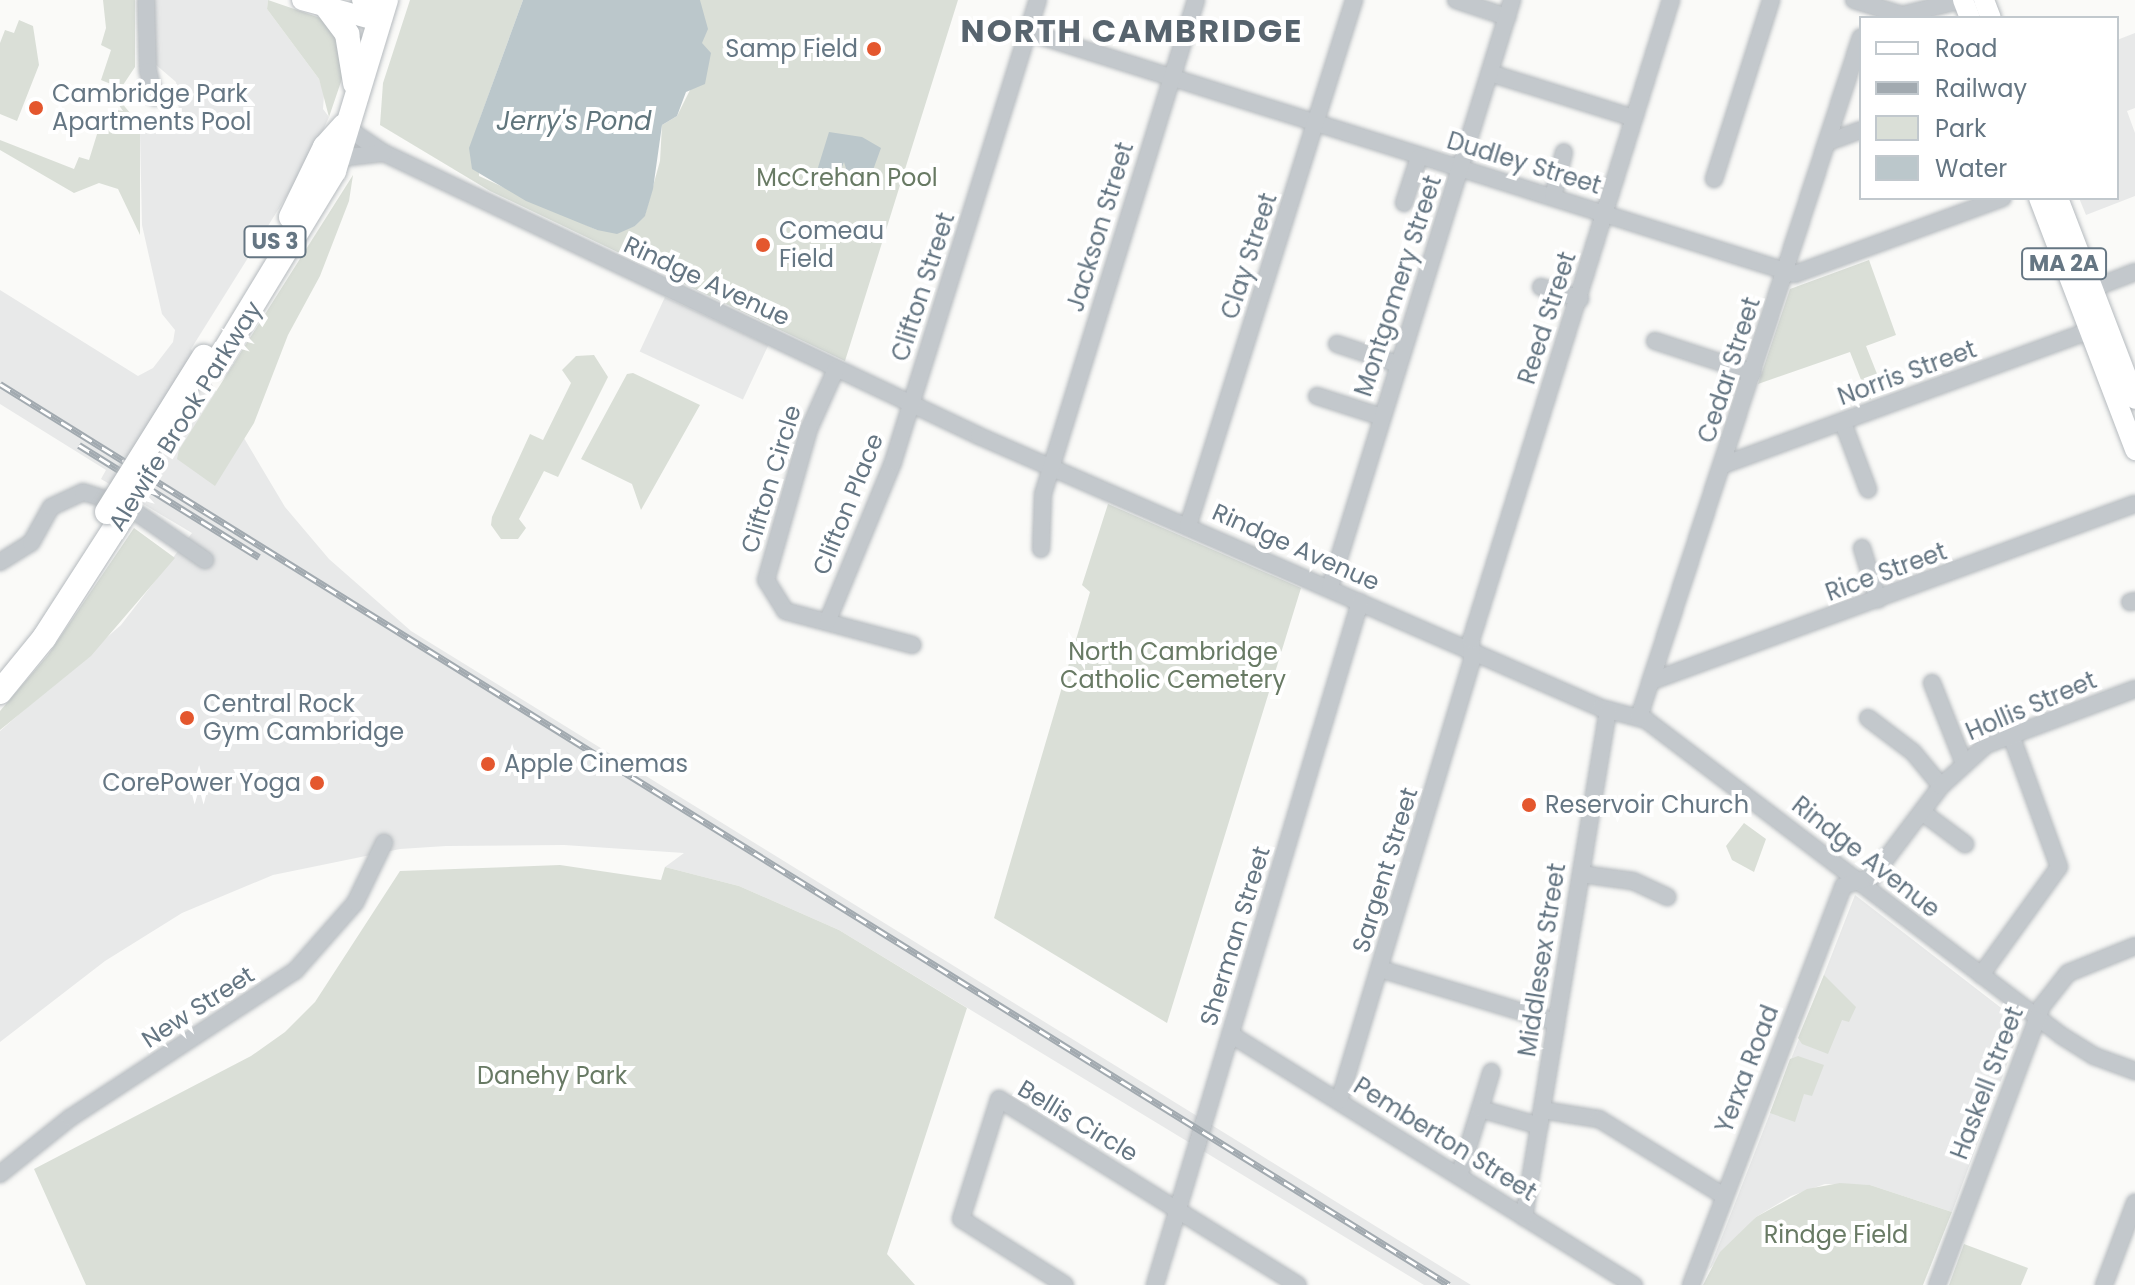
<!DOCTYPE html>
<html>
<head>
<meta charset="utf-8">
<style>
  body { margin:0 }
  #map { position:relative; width:2135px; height:1285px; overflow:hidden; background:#fafaf8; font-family:Poppins,sans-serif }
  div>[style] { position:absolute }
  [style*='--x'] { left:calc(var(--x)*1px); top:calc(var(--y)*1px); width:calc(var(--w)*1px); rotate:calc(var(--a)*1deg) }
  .built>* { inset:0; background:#e8e9e9; transform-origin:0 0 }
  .green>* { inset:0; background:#dadfd7 }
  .water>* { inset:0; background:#bbc7cb }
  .roads { filter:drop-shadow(0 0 2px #b5babe) drop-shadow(0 0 2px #b5babe) }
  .minor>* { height:16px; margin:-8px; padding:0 8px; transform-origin:8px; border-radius:8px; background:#c3c8cc }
  .major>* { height:20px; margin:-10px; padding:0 10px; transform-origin:10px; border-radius:10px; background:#fff }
  .highway>* { height:24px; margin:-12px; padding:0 12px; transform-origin:12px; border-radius:12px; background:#fff }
  .rail>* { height:7px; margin-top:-3.5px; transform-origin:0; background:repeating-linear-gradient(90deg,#fff 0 12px,#a2aab0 0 24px); box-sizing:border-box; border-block:2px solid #a2aab0 }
  .bridges { filter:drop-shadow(0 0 2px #b4b9bd) drop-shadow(0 0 2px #b4b9bd) }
  .highway-bridge>* { height:24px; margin:-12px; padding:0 12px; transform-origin:12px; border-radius:12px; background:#fff }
  .dots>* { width:22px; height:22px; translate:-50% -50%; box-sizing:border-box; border:4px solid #fff; border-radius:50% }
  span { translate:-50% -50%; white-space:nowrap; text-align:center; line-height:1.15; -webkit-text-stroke:8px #fff; paint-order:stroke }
  .shield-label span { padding:2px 6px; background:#fff; border:2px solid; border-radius:6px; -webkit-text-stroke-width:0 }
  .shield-label { font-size:22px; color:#657683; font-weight:700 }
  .poi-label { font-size:24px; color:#657683 }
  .right { translate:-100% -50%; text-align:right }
  .left { translate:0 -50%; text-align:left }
  .street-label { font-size:24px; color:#657683 }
  .park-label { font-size:24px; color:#687a64 }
  .water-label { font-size:26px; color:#60757c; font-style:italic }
  .district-label { font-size:32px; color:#57646e; font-weight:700; letter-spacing:2px }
  .legend { position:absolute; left:1859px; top:16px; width:260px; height:184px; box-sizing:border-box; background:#fff; border:2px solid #c1c8cd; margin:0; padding:10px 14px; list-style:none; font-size:24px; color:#657683 }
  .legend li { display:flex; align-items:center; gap:16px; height:40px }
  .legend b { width:40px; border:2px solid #c1c8cd }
</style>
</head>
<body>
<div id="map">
  <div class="built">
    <div style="clip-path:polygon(152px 0,268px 0,267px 9px,319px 79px,324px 94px,323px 109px,329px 117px,311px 157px,191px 349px,285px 507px,329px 559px,411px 631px,1471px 1285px,1424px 1285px,839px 930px,739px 886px,665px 867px,684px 853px,564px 845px,446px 846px,400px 849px,273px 875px,182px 913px,105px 961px,0 1042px,0 731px,121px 625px,192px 533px,101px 479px,106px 470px,0 404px,0 290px,138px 376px,153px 368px,173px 342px,175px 330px,162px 314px,142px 225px,140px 133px,142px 127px,160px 127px,179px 111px,176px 82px,155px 64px)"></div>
    <div style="clip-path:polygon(2135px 33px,2135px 108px,2127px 111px,2135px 133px,2135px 196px,2086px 215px,2079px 198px,2117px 198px,2117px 40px)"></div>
    <div style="left:665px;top:297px;width:114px;height:60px;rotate:25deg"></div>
    <div style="clip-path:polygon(1855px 895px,2022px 1024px,1952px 1212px,1870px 1185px,1825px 1184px,1791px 1196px,1756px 1217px,1709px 1270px)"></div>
  </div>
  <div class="green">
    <div style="clip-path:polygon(103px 0,135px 0,135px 67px,123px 85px,121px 102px,140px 125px,140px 235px,118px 189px,99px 183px,74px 193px,0 150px,0 140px,74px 169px,79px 157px,89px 160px,102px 118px,112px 122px,113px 109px,123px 111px,116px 101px,118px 87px,101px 80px,111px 50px,101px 45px,106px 28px)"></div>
    <div style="clip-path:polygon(268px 0,332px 22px,345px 70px,329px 117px,319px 79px,267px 9px)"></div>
    <div style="clip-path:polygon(410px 0,523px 0,478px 124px,479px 176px,597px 230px,635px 226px,645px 215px,660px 161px,662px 125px,677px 116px,691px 88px,702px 43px,700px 0,958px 0,845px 361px,490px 191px,380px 125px,383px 83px)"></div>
    <div style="clip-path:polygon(19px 20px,33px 26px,39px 65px,17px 121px,0 114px,0 43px,5px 30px,14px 33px)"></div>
    <div style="clip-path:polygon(353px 175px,349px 201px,320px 276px,288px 335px,254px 423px,215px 486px,177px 459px,179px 450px)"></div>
    <div style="clip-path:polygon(1869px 260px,1896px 335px,1866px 346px,1885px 394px,1869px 400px,1850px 352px,1758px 384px,1790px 289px)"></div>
    <div style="clip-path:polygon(594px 355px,608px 377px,558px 477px,544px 471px,519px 519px,526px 528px,518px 539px,501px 539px,491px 525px,492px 517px,530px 434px,543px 440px,571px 383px,562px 370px,576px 356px)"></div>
    <div style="clip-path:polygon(633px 373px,700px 405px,641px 510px,632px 484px,581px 459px,627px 374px)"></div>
    <div style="clip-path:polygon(1108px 504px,1301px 588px,1167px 1023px,994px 918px,1090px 592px,1082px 585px)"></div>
    <div style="clip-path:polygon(134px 528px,175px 558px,91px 656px,0 730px,0 711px,48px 655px)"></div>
    <div style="clip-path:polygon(1744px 823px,1766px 839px,1754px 872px,1732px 860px,1726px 846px)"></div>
    <div style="clip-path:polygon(560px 865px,661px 880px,665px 867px,739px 886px,839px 930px,967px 1008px,887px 1254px,915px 1285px,86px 1285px,34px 1169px,251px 1056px,285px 1032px,315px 1002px,400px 871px)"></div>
    <div style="clip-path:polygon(1824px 975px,1856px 1007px,1849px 1022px,1842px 1020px,1828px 1054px,1802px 1044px,1798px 1038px)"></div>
    <div style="clip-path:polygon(1798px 1056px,1824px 1065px,1812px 1096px,1804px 1094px,1795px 1122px,1770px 1113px,1790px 1059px)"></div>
    <div style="clip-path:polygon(1840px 1183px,1870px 1185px,1952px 1212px,1923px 1285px,1703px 1285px,1720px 1252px,1756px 1217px,1807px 1189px)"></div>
    <div style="clip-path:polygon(1964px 1244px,2028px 1268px,2021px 1285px,1949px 1285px)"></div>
  </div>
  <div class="water">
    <div style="clip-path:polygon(523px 0,700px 0,708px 29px,702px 43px,711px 53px,705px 84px,686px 92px,677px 116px,662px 125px,653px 189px,645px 216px,635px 226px,617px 234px,597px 230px,526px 201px,472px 169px,469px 148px)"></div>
    <div style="clip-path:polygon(829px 132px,862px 137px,881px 148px,868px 184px,850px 182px,844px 162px,833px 188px,818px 187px,816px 174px)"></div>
  </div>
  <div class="roads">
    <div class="minor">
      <div style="--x:146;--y:0;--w:71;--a:88.4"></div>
      <div style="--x:148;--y:71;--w:27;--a:75"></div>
      <div style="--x:1456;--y:0;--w:54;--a:18.4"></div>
      <div style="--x:1854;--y:0;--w:50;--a:17.4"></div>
      <div style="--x:1902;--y:15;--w:62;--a:-14"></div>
      <div style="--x:1028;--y:32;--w:804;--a:17.51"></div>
      <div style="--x:1795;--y:274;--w:221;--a:-20.1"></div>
      <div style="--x:1490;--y:73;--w:151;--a:17.4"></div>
      <div style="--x:344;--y:126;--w:48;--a:34"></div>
      <div style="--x:384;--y:153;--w:659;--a:25.44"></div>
      <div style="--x:979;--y:436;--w:679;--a:23.62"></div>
      <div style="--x:1601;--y:708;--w:47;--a:14.9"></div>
      <div style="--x:1646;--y:720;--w:522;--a:37.22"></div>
      <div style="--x:2062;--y:1036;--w:38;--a:32"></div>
      <div style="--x:2094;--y:1056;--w:44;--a:20.1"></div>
      <div style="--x:1828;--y:142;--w:35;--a:-20"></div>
      <div style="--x:340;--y:158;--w:44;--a:-6.5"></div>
      <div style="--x:1714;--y:179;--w:188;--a:-72.3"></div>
      <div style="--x:1553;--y:197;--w:46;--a:-76.3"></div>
      <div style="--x:1404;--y:203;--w:48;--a:-71.9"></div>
      <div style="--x:1541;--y:287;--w:41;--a:17.1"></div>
      <div style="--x:2091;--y:289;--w:47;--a:-21.1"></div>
      <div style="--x:1655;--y:341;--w:103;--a:18.1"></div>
      <div style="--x:1337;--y:344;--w:64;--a:18.2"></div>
      <div style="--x:836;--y:369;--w:66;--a:114.2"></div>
      <div style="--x:809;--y:429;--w:157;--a:105.9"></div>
      <div style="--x:766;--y:580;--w:36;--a:58"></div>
      <div style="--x:785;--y:611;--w:132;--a:14.9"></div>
      <div style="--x:1317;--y:396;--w:68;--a:17.9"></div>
      <div style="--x:1843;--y:423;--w:71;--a:69.3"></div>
      <div style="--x:1723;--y:465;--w:402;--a:-20.1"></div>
      <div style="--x:1188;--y:526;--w:552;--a:-72.48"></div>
      <div style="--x:1862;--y:548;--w:54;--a:72.9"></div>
      <div style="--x:1041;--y:549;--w:55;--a:-87.9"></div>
      <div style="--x:1043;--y:494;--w:517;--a:-72.79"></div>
      <div style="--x:0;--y:562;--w:36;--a:-32"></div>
      <div style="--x:31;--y:543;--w:41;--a:-60.9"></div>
      <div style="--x:51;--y:507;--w:35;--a:-25"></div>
      <div style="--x:83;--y:492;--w:46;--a:17.7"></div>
      <div style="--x:127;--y:506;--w:95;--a:34.7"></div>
      <div style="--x:1330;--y:587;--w:615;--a:-72.77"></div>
      <div style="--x:2130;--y:602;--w:5;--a:-11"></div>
      <div style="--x:828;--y:620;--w:171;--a:-67.6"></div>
      <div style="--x:893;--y:462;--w:484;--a:-72.6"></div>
      <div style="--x:1652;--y:681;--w:514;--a:-20.13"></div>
      <div style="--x:1932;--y:683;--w:84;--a:68.3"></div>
      <div style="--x:1639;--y:717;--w:715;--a:-71.92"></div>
      <div style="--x:1868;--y:718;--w:56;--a:37.1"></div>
      <div style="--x:1913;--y:752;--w:44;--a:50.5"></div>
      <div style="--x:1922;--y:812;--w:54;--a:36.7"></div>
      <div style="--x:1581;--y:874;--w:52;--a:7.7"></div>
      <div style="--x:1633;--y:881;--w:38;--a:25"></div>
      <div style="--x:1380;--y:969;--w:184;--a:16.8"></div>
      <div style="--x:1981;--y:975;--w:133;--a:-54.2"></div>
      <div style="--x:2059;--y:867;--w:140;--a:-110"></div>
      <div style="--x:1230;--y:1034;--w:476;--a:31.9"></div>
      <div style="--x:1339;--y:1101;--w:461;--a:-73.2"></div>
      <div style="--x:1472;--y:660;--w:20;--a:-93"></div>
      <div style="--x:1471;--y:640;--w:671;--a:-72.65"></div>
      <div style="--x:1480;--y:1109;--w:39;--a:-73"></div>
      <div style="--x:1542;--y:1110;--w:58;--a:9"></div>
      <div style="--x:1599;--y:1119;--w:147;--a:31.6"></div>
      <div style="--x:0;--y:1174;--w:90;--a:-38.7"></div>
      <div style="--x:70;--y:1118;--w:269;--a:-33.2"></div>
      <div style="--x:295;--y:971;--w:91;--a:-48.6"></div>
      <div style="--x:355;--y:903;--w:67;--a:-64.2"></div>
      <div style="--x:1459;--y:1176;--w:70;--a:-72.6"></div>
      <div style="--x:1480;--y:1109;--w:62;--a:15.8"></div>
      <div style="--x:1524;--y:1217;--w:514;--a:-80.59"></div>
      <div style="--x:1065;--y:1285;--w:123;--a:-147.6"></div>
      <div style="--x:961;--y:1219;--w:126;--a:-72.4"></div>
      <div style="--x:999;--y:1099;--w:352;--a:31.9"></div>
      <div style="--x:1155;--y:1285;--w:713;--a:-73.29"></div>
      <div style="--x:1691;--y:1285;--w:427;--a:-69.1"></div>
      <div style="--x:1843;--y:886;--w:32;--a:-18"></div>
      <div style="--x:1873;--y:876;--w:113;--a:-52.9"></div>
      <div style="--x:1941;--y:786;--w:61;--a:-42.3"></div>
      <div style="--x:1986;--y:745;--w:159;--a:-20.6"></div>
      <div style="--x:1937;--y:1285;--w:298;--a:-69.4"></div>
      <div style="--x:2042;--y:1006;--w:42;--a:-51.8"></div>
      <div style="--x:2068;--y:973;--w:72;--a:-21.9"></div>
      <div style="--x:2104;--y:1285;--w:88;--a:-69.3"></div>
    </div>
    <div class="major">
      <div style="--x:302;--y:0;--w:80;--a:15.3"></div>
      <div style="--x:362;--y:0;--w:23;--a:15"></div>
      <div style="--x:1963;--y:0;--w:19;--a:69"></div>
      <div style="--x:1984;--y:0;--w:19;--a:69"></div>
      <div style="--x:2039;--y:198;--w:270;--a:69.1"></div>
      <div style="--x:2058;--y:198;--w:215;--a:69"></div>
    </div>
    <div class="highway">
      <div style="--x:327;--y:7;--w:34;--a:53"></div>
      <div style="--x:347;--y:34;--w:50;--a:80.7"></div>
      <div style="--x:291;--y:217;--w:78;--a:-64.1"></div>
      <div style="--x:325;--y:147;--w:28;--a:-48"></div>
      <div style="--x:216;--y:365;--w:227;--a:-58.7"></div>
      <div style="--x:334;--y:171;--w:179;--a:-73.1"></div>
      <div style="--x:0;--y:692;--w:70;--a:-50.8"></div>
      <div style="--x:44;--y:638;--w:140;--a:-57.2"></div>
    </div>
  </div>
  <div class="rail">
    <div style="--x:0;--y:384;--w:1706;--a:31.87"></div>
    <div style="--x:79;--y:445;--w:212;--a:31.9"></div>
  </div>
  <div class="bridges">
    <div class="highway-bridge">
      <div style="--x:107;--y:512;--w:183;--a:-58"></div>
    </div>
  </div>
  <div class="dots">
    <div style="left:874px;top:49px;background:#e4572e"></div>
    <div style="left:36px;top:108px;background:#e4572e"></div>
    <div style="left:763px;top:245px;background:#e4572e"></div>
    <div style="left:187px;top:718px;background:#e4572e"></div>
    <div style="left:488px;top:764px;background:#e4572e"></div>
    <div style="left:317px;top:783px;background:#e4572e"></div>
    <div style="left:1529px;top:805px;background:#e4572e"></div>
  </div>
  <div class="shield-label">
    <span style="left:275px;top:242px">US 3</span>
    <span style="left:2064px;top:264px">MA 2A</span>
  </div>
  <div class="poi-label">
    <span class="right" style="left:858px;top:49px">Samp Field</span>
    <span class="left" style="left:52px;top:108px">Cambridge Park<br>Apartments Pool</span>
    <span class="left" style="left:779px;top:245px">Comeau<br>Field</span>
    <span class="left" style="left:203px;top:718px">Central Rock<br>Gym Cambridge</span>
    <span class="left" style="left:504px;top:764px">Apple Cinemas</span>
    <span class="right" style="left:301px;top:783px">CorePower Yoga</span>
    <span class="left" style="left:1545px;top:805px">Reservoir Church</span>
  </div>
  <div class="street-label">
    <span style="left:1524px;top:163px;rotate:17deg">Dudley Street</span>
    <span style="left:1100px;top:227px;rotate:-73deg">Jackson Street</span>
    <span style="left:1249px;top:256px;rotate:-72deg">Clay Street</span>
    <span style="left:707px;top:281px;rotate:25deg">Rindge Avenue</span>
    <span style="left:1398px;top:286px;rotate:-72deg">Montgomery Street</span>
    <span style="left:923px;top:287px;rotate:-72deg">Clifton Street</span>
    <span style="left:1547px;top:318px;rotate:-72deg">Reed Street</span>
    <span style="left:1729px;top:370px;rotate:-72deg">Cedar Street</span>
    <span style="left:1907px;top:373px;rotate:-20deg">Norris Street</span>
    <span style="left:185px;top:416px;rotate:-58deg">Alewife Brook Parkway</span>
    <span style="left:771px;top:479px;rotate:-73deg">Clifton Circle</span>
    <span style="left:848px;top:504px;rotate:-68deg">Clifton Place</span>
    <span style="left:1296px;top:547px;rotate:24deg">Rindge Avenue</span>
    <span style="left:1886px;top:572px;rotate:-20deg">Rice Street</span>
    <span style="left:2031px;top:706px;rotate:-23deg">Hollis Street</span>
    <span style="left:1866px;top:857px;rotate:38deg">Rindge Avenue</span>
    <span style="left:1385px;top:870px;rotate:-73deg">Sargent Street</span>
    <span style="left:1235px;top:936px;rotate:-73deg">Sherman Street</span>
    <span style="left:1542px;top:960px;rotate:-81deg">Middlesex Street</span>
    <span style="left:198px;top:1007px;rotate:-33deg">New Street</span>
    <span style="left:1747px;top:1069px;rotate:-69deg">Yerxa Road</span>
    <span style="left:1987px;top:1083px;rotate:-69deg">Haskell Street</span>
    <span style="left:1078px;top:1121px;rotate:31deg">Bellis Circle</span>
    <span style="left:1445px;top:1139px;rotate:32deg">Pemberton Street</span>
  </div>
  <div class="park-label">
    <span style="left:847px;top:178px">McCrehan Pool</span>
    <span style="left:1173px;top:666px">North Cambridge<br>Catholic Cemetery</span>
    <span style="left:552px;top:1076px">Danehy Park</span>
    <span style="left:1836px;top:1235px">Rindge Field</span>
  </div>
  <div class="water-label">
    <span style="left:574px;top:122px">Jerry's Pond</span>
  </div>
  <div class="district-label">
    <span style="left:1132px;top:31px">NORTH CAMBRIDGE</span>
  </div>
  <ul class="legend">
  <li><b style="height:10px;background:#fff"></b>Road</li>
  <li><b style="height:10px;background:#a2aab0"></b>Railway</li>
  <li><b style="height:22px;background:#dadfd7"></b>Park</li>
  <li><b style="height:22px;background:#bbc7cb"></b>Water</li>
  </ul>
</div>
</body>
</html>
